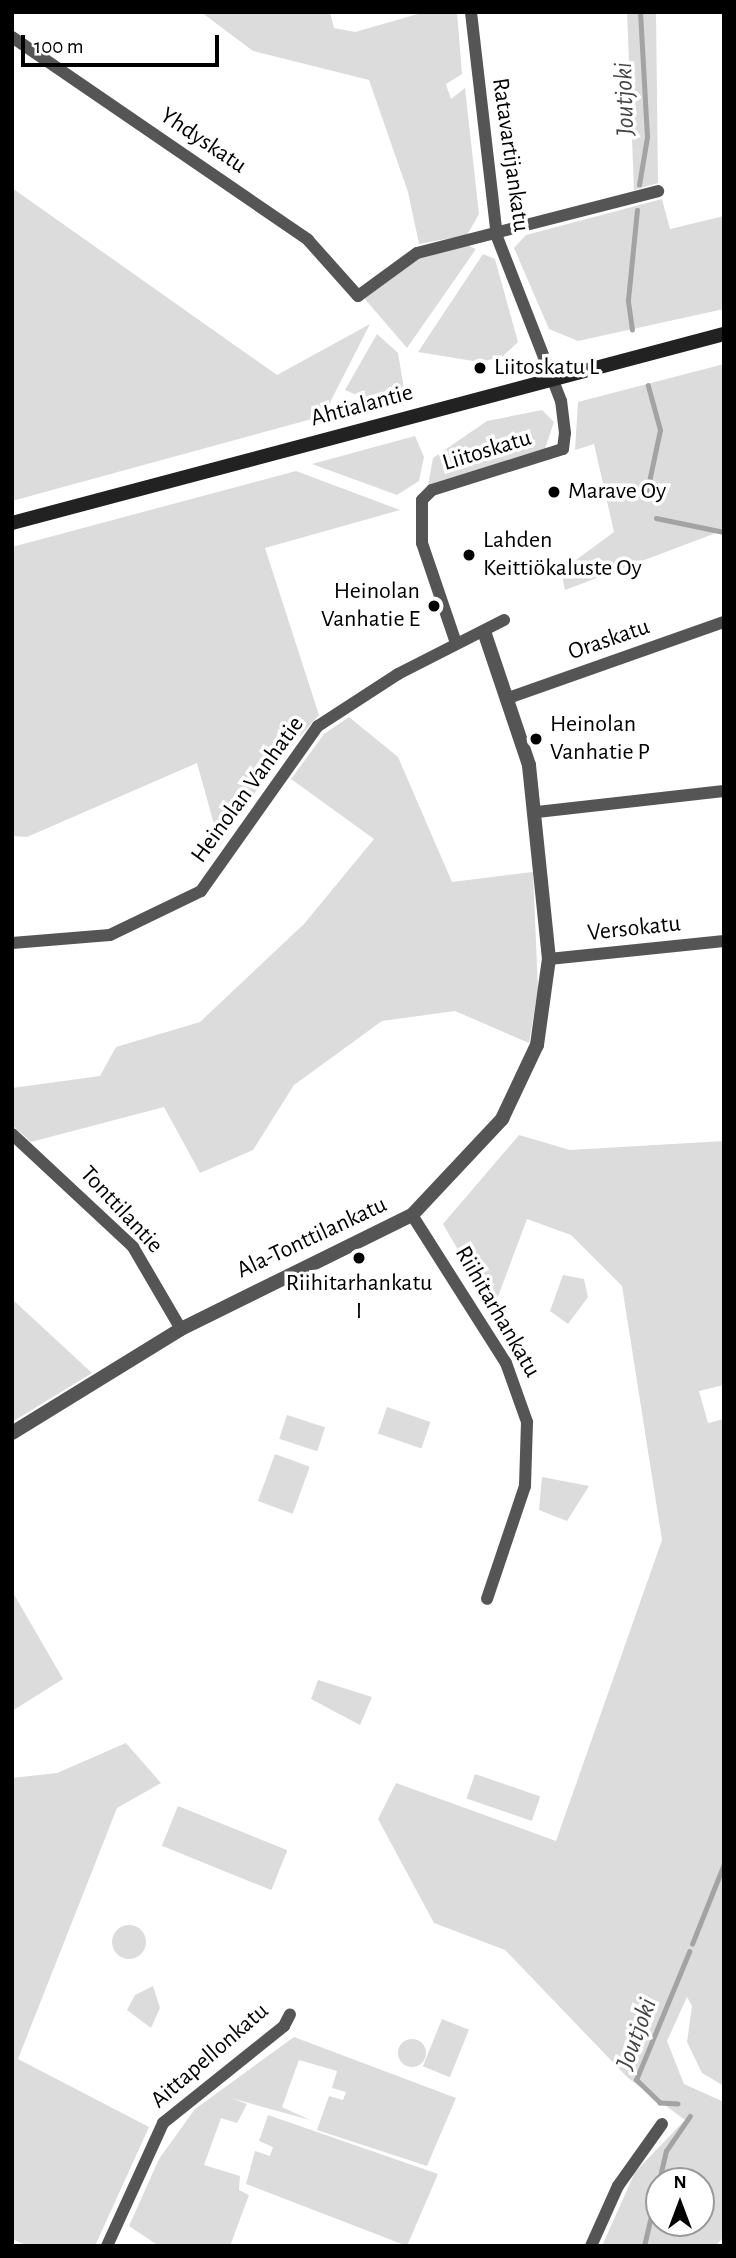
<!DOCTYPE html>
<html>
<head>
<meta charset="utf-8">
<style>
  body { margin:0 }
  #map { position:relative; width:736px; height:2258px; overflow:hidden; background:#fff; font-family:"Alegreya Sans",sans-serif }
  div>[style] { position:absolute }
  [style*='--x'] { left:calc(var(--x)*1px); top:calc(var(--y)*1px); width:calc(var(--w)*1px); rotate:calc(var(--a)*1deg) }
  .green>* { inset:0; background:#dcdcdc; transform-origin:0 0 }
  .round { border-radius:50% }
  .stream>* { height:4.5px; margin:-2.25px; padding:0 2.25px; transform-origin:2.25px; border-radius:2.25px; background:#a3a3a3 }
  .minor>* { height:12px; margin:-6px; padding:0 6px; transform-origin:6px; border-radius:6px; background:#555 }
  .tertiary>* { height:14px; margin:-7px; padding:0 7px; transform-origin:7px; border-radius:7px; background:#555 }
  .secondary>* { height:14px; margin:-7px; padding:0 7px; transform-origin:7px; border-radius:7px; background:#222 }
  .dots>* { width:19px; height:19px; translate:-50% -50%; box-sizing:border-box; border:4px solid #fff; border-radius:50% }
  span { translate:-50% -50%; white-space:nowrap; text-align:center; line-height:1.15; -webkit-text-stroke:7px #fff; paint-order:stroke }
  .street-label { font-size:24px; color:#000 }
  .poi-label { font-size:24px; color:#000 }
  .left { translate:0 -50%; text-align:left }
  .right { translate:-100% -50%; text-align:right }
  .water-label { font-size:26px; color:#444; font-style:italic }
  .frame { position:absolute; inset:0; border:14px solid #000; pointer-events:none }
  .north { position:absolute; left:645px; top:2167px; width:70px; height:70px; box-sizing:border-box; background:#fff; border:2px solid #999; border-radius:50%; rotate:0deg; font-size:19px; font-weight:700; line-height:28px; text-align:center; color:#000 }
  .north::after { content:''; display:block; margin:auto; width:24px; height:32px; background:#000; clip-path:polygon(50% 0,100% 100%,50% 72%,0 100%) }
  .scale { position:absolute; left:21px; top:35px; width:198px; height:32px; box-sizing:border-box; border:4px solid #000; border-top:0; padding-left:9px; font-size:21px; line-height:24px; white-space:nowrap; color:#000; -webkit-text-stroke:5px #fff; paint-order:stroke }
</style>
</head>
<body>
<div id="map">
  <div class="green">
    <div style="clip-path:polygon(201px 12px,330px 12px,334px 28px,355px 32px,425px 12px,457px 12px,462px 74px,446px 84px,451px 99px,465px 88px,479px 214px,467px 235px,419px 244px,408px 192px,369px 80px,253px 51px)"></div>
    <div style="clip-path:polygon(627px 12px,656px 12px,658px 183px,634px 190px)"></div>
    <div style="clip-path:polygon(12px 188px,277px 375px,370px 324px,323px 416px,12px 501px)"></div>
    <div style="clip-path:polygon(662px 199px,670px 229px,724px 216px,724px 309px,578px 341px,549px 329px,514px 248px,526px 235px)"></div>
    <div style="clip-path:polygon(467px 245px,476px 249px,407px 348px,364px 298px,421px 257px)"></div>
    <div style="clip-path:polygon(483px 254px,495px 259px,518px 342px,502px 357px,479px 362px,418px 352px)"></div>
    <div style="clip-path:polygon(377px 334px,398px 353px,404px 389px,373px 402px,345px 390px)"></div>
    <div style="clip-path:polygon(724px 364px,724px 530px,565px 590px,561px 571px,614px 532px,594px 444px,575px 450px,578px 402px)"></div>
    <div style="clip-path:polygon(542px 410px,554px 422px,545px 449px,428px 485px,433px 458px,487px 421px)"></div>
    <div style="clip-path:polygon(415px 436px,424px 457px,419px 481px,397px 495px,312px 464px)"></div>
    <div style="clip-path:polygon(296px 471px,400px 510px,265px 548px,319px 715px,270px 770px,220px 846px,197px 763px,27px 837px,12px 836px,12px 547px)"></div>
    <div style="clip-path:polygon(349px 717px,398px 757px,452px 882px,533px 872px,538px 989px,529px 1043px,455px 1011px,382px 1021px,294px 1085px,253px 1150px,200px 1173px,164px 1107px,31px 1142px,12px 1125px,12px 1088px,100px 1076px,116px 1047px,200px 1022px,304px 924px,374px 839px,291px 779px,324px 734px)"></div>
    <div style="clip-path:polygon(evenodd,519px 1135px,570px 1150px,724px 1141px,724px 1385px,699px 1391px,708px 1423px,724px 1419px,724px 2086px,702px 2073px,687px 2042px,692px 2006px,687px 1997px,667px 2041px,684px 2084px,724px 2102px,724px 2237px,715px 2246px,602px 2246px,635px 2172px,685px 2120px,628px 2078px,505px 1950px,434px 1923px,378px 1819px,396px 1783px,556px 1841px,662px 1540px,622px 1286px,571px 1235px,527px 1219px,493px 1310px,443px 1224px,519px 1135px,659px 2181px,701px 2181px,701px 2223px,659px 2223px,659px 2181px)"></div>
    <div style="clip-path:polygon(563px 1275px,584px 1279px,588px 1297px,568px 1324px,550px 1311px)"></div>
    <div style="clip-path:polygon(12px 1299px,92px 1373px,12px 1422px)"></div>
    <div style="left:387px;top:1407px;width:46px;height:28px;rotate:19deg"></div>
    <div style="left:287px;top:1415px;width:40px;height:25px;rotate:18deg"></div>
    <div style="left:275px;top:1454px;width:37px;height:50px;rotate:20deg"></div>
    <div style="clip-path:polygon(542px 1477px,589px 1486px,567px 1521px,539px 1510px)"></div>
    <div style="clip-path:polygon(12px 1591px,63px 1679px,12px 1711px)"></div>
    <div style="clip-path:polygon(318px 1680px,372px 1697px,360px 1725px,311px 1699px)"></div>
    <div style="clip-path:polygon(126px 1743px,161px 1783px,117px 1808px,18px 2059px,149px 2127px,95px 2246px,28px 2246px,12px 2239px,12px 1778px,57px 1773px)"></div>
    <div style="left:475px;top:1774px;width:69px;height:26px;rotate:19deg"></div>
    <div style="left:178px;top:1806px;width:118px;height:43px;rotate:22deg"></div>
    <div class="round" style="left:112px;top:1925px;width:34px;height:34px"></div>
    <div style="clip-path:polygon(153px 1986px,160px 2008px,151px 2028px,127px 2010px,135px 1995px)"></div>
    <div style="left:442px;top:2019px;width:29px;height:51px;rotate:22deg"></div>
    <div style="clip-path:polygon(294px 2037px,456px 2098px,427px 2166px,317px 2130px,329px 2096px,343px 2100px,346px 2092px,332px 2088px,337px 2071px,299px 2060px,282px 2107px,310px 2120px,231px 2098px,247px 2104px,244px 2110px,237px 2123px,221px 2118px,204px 2165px,240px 2176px,239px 2190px,249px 2195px,230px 2246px,159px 2246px,129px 2226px,159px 2159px,195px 2109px)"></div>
    <div class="round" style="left:398px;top:2039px;width:28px;height:28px"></div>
    <div style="clip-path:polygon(268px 2115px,438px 2174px,407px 2246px,246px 2184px,255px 2151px,270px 2156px,273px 2147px,259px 2141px)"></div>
  </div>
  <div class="stream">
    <div style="--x:639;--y:185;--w:49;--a:-80.5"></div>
    <div style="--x:647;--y:137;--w:125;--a:-93.2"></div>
    <div style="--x:632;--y:330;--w:30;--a:-98"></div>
    <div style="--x:628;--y:300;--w:90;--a:-84.3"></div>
    <div style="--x:646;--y:496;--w:67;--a:-78"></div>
    <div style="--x:660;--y:430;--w:46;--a:-105.3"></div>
    <div style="--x:656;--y:518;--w:69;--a:11.6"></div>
    <div style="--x:692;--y:1944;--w:86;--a:-68.2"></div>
    <div style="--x:678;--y:2104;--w:18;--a:-177"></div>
    <div style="--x:660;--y:2103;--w:33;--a:-136"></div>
    <div style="--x:636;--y:2080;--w:139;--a:-67.5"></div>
    <div style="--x:659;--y:2181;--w:31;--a:-77"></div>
    <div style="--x:666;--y:2151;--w:42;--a:-55.6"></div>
    <div style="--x:644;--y:2246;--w:66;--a:-76.8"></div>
  </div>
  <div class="minor">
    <div style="--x:12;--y:37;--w:359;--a:34.4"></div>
    <div style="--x:308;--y:240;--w:75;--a:48.2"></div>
    <div style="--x:358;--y:296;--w:73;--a:-36.1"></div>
    <div style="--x:417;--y:253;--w:249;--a:-14.4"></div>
    <div style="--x:456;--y:643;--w:106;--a:-108.8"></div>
    <div style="--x:422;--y:543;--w:43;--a:-90"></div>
    <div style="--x:422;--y:500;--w:14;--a:-45"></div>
    <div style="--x:432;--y:490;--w:137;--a:-17.4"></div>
    <div style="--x:563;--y:449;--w:16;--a:-83"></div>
    <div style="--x:565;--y:433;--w:32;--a:-97"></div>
    <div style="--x:561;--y:401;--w:176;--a:-111.3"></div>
    <div style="--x:497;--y:237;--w:226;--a:-96.6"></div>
    <div style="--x:508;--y:698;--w:229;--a:-19.4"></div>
    <div style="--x:537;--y:812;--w:188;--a:-6.4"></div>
    <div style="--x:12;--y:943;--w:98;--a:-4.7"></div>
    <div style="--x:110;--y:935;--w:101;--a:-25.8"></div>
    <div style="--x:201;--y:891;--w:202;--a:-54.7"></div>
    <div style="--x:318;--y:726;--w:95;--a:-33"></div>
    <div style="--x:398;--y:674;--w:119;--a:-27"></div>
    <div style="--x:549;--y:959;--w:176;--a:-5.9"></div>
    <div style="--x:12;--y:1134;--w:166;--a:43"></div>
    <div style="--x:133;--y:1247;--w:95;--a:59.7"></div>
    <div style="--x:412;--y:1215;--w:175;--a:57.6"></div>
    <div style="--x:506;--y:1363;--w:63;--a:70.4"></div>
    <div style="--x:527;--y:1422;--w:64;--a:91.8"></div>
    <div style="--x:525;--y:1486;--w:119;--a:108.6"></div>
    <div style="--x:107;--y:2246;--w:135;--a:-65.5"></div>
    <div style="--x:163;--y:2123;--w:155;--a:-38.7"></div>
    <div style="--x:284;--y:2026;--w:13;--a:-63"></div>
    <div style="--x:591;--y:2246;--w:66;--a:-65.8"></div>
    <div style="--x:618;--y:2186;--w:76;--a:-54.6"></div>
  </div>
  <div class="tertiary">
    <div style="--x:12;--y:1433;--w:198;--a:-31.6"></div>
    <div style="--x:181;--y:1329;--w:258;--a:-26.3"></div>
    <div style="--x:412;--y:1215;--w:132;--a:-46.8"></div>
    <div style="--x:502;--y:1119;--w:82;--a:-64.7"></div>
    <div style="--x:537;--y:1045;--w:87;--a:-82.1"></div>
    <div style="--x:549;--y:959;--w:195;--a:-95.9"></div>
    <div style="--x:529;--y:765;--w:138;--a:-108.6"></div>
  </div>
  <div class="secondary">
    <div style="--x:12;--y:523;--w:737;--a:-14.87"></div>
  </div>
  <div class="dots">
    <div style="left:480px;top:368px;background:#000"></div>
    <div style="left:554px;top:492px;background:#000"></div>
    <div style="left:469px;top:555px;background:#000"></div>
    <div style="left:434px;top:606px;background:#000"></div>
    <div style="left:536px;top:739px;background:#000"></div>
    <div style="left:359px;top:1258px;background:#000"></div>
  </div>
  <div class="street-label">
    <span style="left:203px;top:141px;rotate:34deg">Yhdyskatu</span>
    <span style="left:510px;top:155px;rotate:82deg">Ratavartijankatu</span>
    <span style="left:362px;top:406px;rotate:-15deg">Ahtialantie</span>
    <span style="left:487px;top:451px;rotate:-17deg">Liitoskatu</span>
    <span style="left:609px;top:640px;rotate:-19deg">Oraskatu</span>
    <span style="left:248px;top:790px;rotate:-54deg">Heinolan Vanhatie</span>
    <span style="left:634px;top:929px;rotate:-6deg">Versokatu</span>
    <span style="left:121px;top:1210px;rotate:47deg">Tonttilantie</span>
    <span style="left:312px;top:1238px;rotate:-25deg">Ala-Tonttilankatu</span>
    <span style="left:497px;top:1312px;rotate:60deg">Riihitarhankatu</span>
    <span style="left:210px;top:2056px;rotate:-41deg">Aittapellonkatu</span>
  </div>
  <div class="poi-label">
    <span class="left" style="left:494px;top:368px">Liitoskatu L</span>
    <span class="left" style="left:568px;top:492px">Marave Oy</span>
    <span class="left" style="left:483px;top:555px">Lahden<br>Keittiökaluste Oy</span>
    <span class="right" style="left:420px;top:606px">Heinolan<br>Vanhatie E</span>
    <span class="left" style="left:550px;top:739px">Heinolan<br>Vanhatie P</span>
    <span style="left:359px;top:1298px">Riihitarhankatu<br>I</span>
  </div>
  <div class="water-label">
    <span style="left:625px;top:99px;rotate:-92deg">Joutjoki</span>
    <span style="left:637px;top:2034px;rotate:-70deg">Joutjoki</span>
  </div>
  <div class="frame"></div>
  <div class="north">N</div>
  <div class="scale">100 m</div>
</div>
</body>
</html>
